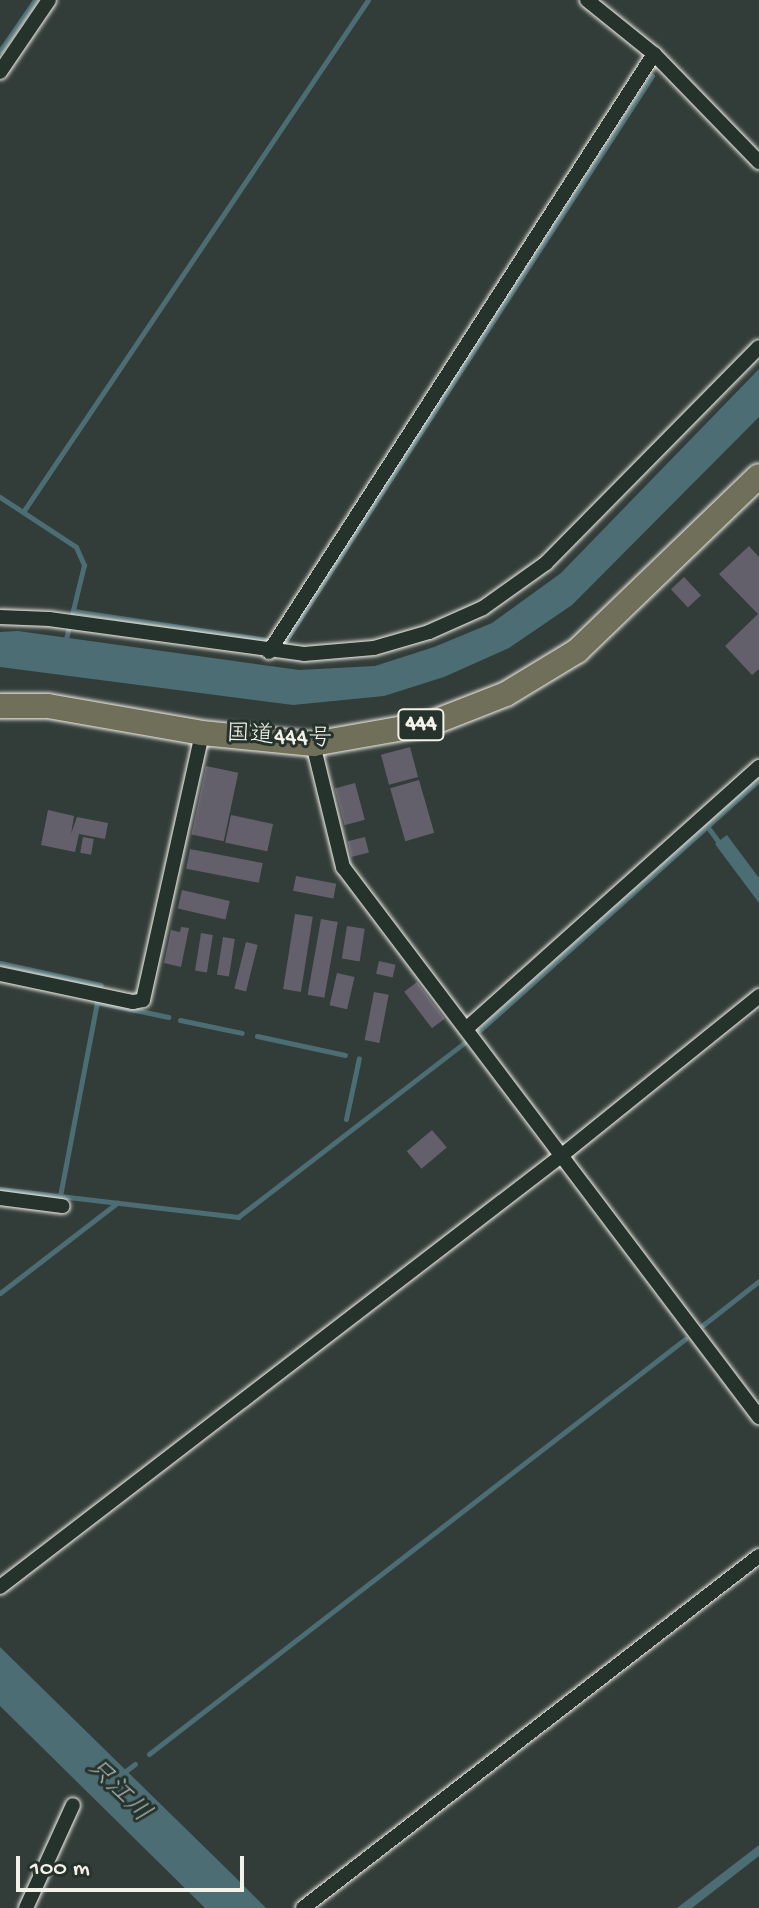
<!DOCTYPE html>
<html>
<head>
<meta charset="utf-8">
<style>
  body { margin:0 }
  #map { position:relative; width:759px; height:1908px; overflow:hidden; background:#323c39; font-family:"Gochi Hand","Klee One",sans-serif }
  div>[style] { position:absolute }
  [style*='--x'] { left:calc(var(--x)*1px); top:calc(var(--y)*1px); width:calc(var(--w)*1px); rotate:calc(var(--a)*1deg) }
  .water>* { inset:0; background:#4c6d73 }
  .stream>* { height:5px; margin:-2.5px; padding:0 2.5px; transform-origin:2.5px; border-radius:2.5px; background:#4c6d73 }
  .building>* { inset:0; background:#64606b; transform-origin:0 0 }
  .roads { filter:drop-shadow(0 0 2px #f4f1e8) drop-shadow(0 0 2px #f4f1e8) }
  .street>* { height:14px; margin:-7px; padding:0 7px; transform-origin:7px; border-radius:7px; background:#26332d }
  .highway>* { height:24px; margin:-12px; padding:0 12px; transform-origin:12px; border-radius:12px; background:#706f59 }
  span { translate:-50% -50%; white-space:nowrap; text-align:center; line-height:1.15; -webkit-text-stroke:6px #26332d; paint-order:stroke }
  .shield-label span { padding:2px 6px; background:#26332d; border:2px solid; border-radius:6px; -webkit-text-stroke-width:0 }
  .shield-label { font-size:22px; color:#f4f1e8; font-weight:700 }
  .street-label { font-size:24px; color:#f4f1e8 }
  .water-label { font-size:26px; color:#b1bcb9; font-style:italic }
  .scale { position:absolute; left:16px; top:1856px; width:228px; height:36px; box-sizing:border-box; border:4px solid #f4f1e8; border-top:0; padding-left:10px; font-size:24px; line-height:28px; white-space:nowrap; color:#f4f1e8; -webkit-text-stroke:6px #26332d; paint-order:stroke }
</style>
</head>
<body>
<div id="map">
  <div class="water">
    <div style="clip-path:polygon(759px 369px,759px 417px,572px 605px,509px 648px,444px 677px,384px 696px,293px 705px,0 667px,0 632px,18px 631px,299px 670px,375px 666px,434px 647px,492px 623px,561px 573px)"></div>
    <div style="clip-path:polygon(727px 835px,759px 878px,759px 903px,715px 844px)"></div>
    <div style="clip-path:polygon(0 1647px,232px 1874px,266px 1908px,205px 1908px,0 1706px)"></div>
    <div style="clip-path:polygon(759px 1845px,759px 1856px,692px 1908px,677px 1908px)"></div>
  </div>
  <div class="stream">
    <div style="--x:0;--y:51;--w:62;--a:-55.5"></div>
    <div style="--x:0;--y:497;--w:91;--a:33.3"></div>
    <div style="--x:76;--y:547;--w:20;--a:66"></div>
    <div style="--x:84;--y:565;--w:80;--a:103.7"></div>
    <div style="--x:23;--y:512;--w:617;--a:-56.03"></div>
    <div style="--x:73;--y:611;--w:195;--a:8.5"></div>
    <div style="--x:284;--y:643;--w:676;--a:-57.02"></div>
    <div style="--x:707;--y:826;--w:24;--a:54"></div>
    <div style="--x:0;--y:963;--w:103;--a:12.3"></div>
    <div style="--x:180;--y:1020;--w:63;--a:11.8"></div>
    <div style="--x:480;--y:1030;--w:375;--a:-41.9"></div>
    <div style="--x:257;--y:1036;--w:90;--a:12.2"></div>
    <div style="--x:346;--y:1119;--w:62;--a:-78"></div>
    <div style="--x:0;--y:1189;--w:240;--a:6.7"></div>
    <div style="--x:238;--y:1217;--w:287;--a:-37.6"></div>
    <div style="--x:60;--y:1196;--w:197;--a:-79.2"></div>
    <div style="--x:97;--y:1002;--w:73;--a:11.9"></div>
    <div style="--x:0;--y:1293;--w:148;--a:-37.6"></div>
    <div style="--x:703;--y:1325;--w:71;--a:-38.2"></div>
    <div style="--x:149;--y:1754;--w:678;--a:-37.75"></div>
    <div style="--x:123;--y:1773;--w:15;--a:-37"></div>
  </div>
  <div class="building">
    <div style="clip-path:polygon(749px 546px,759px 557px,759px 669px,752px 675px,725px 646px,758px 614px,719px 574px)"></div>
    <div style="left:684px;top:577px;width:25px;height:18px;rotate:47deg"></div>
    <div style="left:410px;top:747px;width:31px;height:30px;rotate:75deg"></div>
    <div style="left:206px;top:766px;width:33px;height:70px;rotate:12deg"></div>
    <div style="left:419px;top:780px;width:55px;height:30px;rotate:74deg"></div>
    <div style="left:355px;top:783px;width:38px;height:21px;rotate:75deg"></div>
    <div style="clip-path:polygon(48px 810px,74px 816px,71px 834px,77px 817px,108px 823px,105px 839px,79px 834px,75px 852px,41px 845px)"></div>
    <div style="left:231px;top:815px;width:43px;height:28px;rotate:12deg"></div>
    <div style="left:83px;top:837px;width:11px;height:16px;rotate:10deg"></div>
    <div style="left:365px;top:837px;width:16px;height:18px;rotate:76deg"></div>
    <div style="left:190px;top:849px;width:74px;height:20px;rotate:11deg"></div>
    <div style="left:296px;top:876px;width:41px;height:15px;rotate:11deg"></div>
    <div style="left:182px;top:890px;width:49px;height:19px;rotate:13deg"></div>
    <div style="left:295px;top:914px;width:18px;height:76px;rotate:9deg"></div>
    <div style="left:321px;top:919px;width:17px;height:77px;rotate:10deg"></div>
    <div style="left:347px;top:926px;width:18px;height:33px;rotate:9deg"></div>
    <div style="clip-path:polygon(181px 927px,189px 928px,181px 967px,164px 963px,171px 930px,180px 932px)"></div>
    <div style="left:201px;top:933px;width:12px;height:38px;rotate:9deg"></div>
    <div style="left:223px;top:937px;width:12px;height:38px;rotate:9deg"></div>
    <div style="left:246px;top:942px;width:12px;height:48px;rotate:14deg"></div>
    <div style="left:379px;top:961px;width:17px;height:13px;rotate:13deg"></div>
    <div style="left:337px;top:973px;width:18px;height:33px;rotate:13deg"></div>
    <div style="left:417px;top:982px;width:46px;height:16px;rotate:53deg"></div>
    <div style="left:374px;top:992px;width:15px;height:49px;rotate:11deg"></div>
    <div style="left:432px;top:1130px;width:23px;height:33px;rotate:50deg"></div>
  </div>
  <div class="roads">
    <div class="street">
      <div style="--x:587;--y:0;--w:86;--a:38.9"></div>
      <div style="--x:654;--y:54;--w:151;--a:45.8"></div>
      <div style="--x:0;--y:72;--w:87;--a:-55.8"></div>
      <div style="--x:0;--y:617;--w:49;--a:2.3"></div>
      <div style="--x:49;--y:619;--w:257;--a:7.8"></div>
      <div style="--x:304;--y:654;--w:70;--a:-4.9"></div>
      <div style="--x:374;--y:648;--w:57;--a:-16.2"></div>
      <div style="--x:429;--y:632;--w:59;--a:-24"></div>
      <div style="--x:483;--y:608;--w:77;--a:-35.5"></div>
      <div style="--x:546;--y:563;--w:303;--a:-45.4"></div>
      <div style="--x:269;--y:652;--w:711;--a:-57.23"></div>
      <div style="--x:313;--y:744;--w:127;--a:76.3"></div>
      <div style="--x:343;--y:867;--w:690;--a:52.9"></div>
      <div style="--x:0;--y:974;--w:136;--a:11.9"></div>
      <div style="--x:133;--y:1002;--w:10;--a:-11"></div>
      <div style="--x:143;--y:1000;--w:273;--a:-77.5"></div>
      <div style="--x:467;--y:1028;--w:392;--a:-41.8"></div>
      <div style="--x:0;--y:1198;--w:63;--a:7.4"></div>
      <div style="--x:0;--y:1587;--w:707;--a:-37.53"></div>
      <div style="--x:561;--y:1156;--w:255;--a:-38.9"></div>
      <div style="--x:26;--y:1908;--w:113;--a:-65.5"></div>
      <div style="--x:303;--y:1908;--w:576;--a:-37.67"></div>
    </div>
    <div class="highway">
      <div style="--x:0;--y:706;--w:48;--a:0"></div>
      <div style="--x:48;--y:706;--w:156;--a:9.9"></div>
      <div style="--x:202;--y:733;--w:112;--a:5.7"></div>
      <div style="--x:313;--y:744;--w:121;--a:-10"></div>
      <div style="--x:432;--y:723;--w:79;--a:-21.4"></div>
      <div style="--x:506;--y:694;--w:83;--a:-31.2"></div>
      <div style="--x:577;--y:651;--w:252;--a:-43.9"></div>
    </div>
  </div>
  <div class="shield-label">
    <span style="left:421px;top:725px">444</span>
  </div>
  <div class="street-label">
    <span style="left:279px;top:738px;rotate:3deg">国道444号</span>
  </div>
  <div class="water-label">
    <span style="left:117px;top:1792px;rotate:45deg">只江川</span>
  </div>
  <div class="scale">100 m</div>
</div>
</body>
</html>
